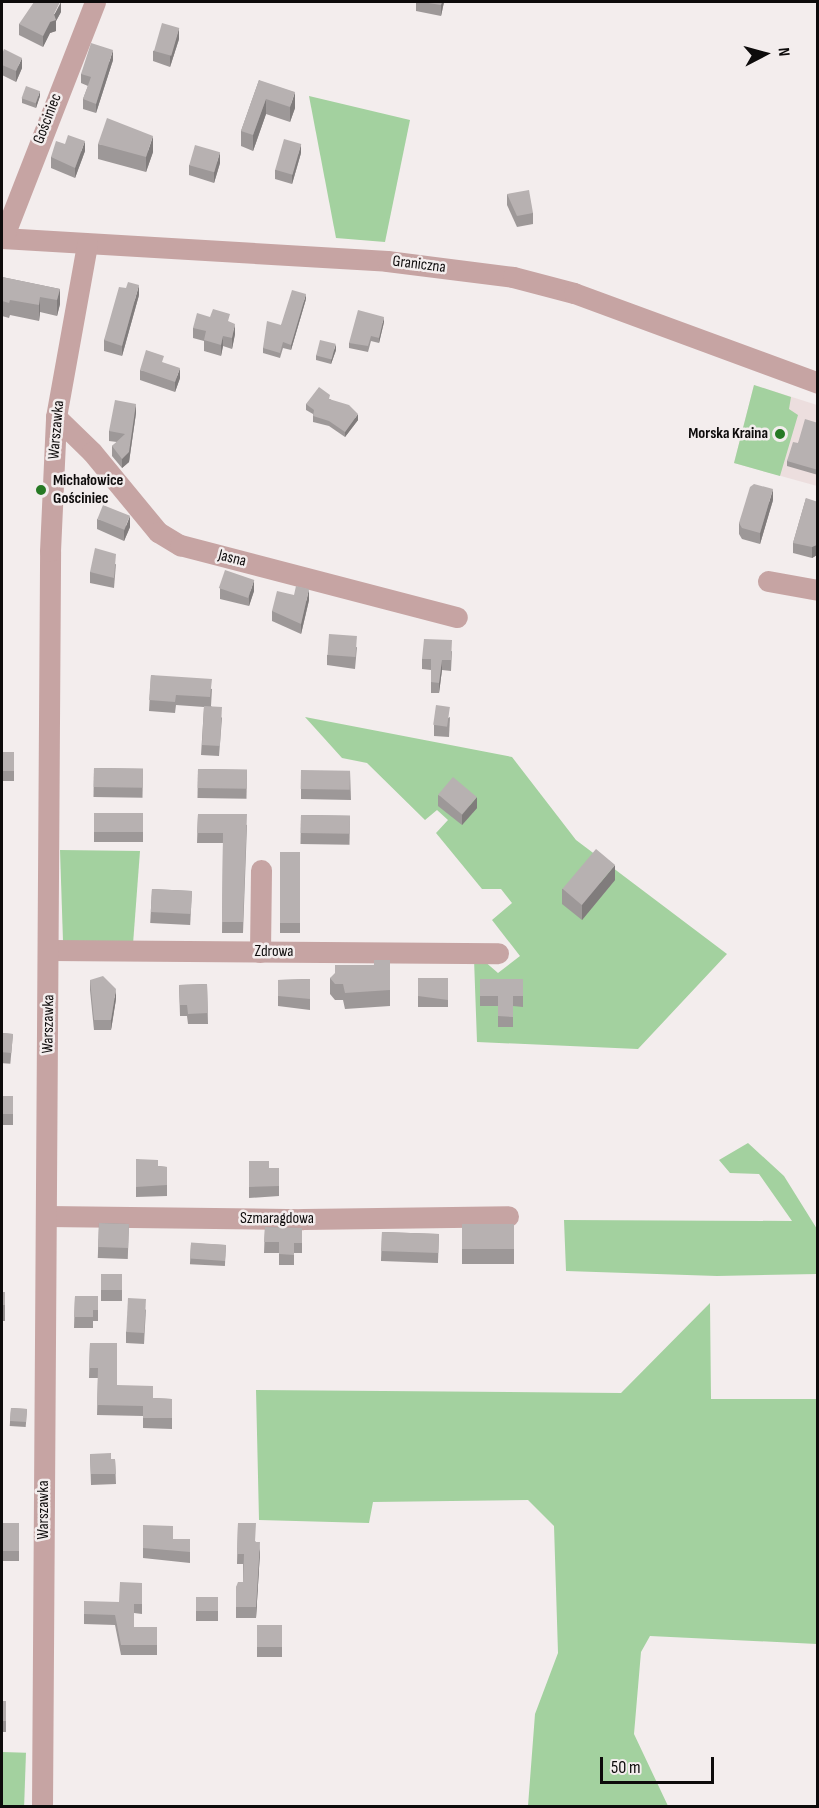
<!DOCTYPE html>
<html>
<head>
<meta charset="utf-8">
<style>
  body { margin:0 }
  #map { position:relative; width:819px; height:1808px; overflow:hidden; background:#f3eded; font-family:"Sofia Sans Condensed",sans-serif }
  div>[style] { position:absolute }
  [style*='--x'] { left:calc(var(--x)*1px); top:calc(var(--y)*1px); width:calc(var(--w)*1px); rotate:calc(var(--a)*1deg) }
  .built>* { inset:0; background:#ecdede }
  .green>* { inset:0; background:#a3d19f; transform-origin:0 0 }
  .minor>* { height:21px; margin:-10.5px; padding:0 10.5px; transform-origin:10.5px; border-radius:10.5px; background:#c6a4a3 }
  .wall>* { inset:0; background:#9d9898; transform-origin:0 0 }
  .shaded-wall>* { inset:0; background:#807c7c }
  .building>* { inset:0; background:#b7b1b1; transform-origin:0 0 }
  .dots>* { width:16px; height:16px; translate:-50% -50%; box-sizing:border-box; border:3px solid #f3eded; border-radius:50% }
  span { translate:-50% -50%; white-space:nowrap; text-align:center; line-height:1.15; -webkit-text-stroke:5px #f3eded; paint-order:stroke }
  .street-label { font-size:16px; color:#0d0b0b }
  .poi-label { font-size:16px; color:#0d0b0b; font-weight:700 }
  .right { translate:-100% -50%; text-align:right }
  .left { translate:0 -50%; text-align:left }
  .frame { position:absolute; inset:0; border:3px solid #0d0b0b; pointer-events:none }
  .north { position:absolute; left:735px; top:24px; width:60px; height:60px; -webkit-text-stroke:4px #f3eded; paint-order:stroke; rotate:84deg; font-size:16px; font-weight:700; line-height:24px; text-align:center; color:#0d0b0b }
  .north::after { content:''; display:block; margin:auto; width:21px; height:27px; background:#0d0b0b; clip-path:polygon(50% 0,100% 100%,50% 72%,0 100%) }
  .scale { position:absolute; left:600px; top:1757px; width:114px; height:27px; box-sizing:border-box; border:3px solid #0d0b0b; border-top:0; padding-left:8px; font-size:18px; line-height:21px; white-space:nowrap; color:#0d0b0b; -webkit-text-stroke:4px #f3eded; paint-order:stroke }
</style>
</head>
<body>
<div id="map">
  <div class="built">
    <div style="clip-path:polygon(754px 385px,817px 405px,817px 486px,734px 463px)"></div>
  </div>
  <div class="green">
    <div style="clip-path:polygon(309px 96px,410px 120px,385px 242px,336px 238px)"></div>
    <div style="clip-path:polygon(754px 385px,791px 397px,789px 409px,798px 415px,780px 476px,734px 463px)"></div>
    <div style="clip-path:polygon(305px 717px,512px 757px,576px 840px,727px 954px,638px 1049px,477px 1042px,474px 959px,483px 960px,498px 973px,520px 956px,492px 920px,512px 903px,501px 889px,482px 889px,436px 833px,448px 820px,437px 810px,425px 820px,367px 763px,342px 758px)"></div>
    <div style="clip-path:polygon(60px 850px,140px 851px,133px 944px,63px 941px)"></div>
    <div style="clip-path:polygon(748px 1143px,784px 1176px,817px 1229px,817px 1274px,717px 1276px,566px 1271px,564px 1220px,792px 1221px,759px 1174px,730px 1173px,719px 1160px)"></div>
    <div style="clip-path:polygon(710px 1303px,711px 1399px,817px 1399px,817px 1644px,650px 1636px,641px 1652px,634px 1734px,668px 1806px,528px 1806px,535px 1714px,558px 1653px,554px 1526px,528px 1500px,373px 1502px,369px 1523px,259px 1520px,256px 1390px,621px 1393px)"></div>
    <div style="left:2px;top:1752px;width:24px;height:54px;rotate:2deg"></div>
  </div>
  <div class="minor">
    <div style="--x:2;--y:238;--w:386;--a:3.4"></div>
    <div style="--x:387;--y:261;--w:127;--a:7.2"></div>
    <div style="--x:513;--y:277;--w:63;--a:14.7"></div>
    <div style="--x:574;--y:293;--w:260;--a:20.2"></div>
    <div style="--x:3;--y:238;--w:253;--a:-68.7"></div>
    <div style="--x:56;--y:417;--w:50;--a:44.2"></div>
    <div style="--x:92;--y:452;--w:104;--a:50.5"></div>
    <div style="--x:158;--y:532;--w:26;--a:31"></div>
    <div style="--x:180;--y:545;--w:286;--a:14.6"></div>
    <div style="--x:768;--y:581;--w:51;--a:10.2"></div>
    <div style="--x:50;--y:950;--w:448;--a:0.4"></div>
    <div style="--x:260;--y:952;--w:82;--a:-89.3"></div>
    <div style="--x:47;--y:1216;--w:256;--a:0.7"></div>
    <div style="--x:303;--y:1219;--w:205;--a:-0.8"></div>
    <div style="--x:42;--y:1806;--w:1255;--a:-89.63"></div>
    <div style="--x:50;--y:551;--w:134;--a:-87.4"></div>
    <div style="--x:56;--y:417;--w:176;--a:-79.8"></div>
  </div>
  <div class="wall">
    <div style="clip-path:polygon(416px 2px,444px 2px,441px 16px,416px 11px)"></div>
    <div style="clip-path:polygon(61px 12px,56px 21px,56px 31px,50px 33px,43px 47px,19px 35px,19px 24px)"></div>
    <div style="clip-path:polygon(179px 39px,170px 67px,153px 61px,153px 51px)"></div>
    <div style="clip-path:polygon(2px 54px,22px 68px,16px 82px,2px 75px)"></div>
    <div style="clip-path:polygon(113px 60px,96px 113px,83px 109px,83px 99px,88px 86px,81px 83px,81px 74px)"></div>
    <div style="clip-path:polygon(259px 80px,295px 108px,290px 122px,266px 114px,253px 151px,241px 146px,241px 131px)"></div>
    <div style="clip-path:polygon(40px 96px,36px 108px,22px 103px,22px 98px)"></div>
    <div style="clip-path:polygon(98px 144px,153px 152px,146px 172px,98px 159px)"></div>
    <div style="clip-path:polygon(85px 151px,75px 178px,51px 168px,51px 157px)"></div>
    <div style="clip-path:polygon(301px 153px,292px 184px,275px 179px,275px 170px)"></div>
    <div style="clip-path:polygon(220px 163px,214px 183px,189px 175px,189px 165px)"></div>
    <div style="clip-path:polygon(507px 194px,533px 213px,533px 224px,517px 227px,507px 205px)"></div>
    <div style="clip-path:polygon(2px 277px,60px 289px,60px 304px,57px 316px,40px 312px,39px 321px,10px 315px,9px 318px,2px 316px)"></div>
    <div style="clip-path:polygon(139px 295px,122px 356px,104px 351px,104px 340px)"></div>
    <div style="clip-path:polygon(306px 299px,291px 350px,283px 348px,280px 358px,263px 353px,263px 348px,281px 325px)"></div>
    <div style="clip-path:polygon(230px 322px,235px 334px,232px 349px,223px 346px,221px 356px,204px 351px,204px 341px,193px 338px,193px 328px)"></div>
    <div style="clip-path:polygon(384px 322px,379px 343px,371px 341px,368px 352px,349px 348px,349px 343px)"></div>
    <div style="clip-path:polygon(336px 350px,331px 364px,316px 360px,316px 355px)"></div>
    <div style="clip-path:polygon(140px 370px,180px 378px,175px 392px,140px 380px)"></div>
    <div style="clip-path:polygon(330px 399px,358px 420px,345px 437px,329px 426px,313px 422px,313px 414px,306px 410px,306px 404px)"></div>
    <div style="clip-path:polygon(136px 413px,129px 462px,122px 468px,112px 456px,112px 446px,117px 442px,109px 441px,109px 431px)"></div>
    <div style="clip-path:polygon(818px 423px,818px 475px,787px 466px,787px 461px,798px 443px)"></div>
    <div style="clip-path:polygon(806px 498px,817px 555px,812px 558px,793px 553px,793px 543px)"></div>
    <div style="clip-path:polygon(773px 500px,760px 544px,742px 539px,739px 534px,739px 523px)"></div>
    <div style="clip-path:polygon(97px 519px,130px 527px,124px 541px,97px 529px)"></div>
    <div style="clip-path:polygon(116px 564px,114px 588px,90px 583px,90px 572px)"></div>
    <div style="clip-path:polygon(220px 588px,254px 591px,249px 606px,220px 599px)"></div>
    <div style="clip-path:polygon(309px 600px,301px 634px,272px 621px,272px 611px)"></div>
    <div style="clip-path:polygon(357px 647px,355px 669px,327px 665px,327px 655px)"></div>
    <div style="clip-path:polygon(452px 651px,451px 671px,442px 670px,439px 693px,431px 693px,431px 670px,422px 669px,422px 659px)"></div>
    <div style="clip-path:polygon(151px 675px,212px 689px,211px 706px,222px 718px,219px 756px,201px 755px,204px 707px,176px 705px,175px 713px,149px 711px)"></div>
    <div style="clip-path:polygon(450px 717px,449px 737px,434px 736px,434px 725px)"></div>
    <div style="left:2px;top:752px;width:12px;height:29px"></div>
    <div style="left:94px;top:768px;width:49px;height:29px;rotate:1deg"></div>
    <div style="left:198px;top:769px;width:49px;height:29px;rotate:1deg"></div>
    <div style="clip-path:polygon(350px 771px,351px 800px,301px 799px,301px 789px)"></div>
    <div style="clip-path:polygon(438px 795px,477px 808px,462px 825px,438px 806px)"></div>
    <div style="clip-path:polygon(143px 813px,143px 842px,94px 842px,94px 832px)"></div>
    <div style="clip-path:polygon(198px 814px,247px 825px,243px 933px,222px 933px,223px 843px,197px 843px)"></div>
    <div style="left:301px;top:815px;width:49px;height:29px;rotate:1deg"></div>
    <div style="left:280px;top:852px;width:20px;height:81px"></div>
    <div style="clip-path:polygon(615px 880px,582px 920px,562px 904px,562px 889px)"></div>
    <div style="left:152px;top:889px;width:40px;height:34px;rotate:3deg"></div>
    <div style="clip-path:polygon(390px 960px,390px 1006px,345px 1009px,343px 1000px,335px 1000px,330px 994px,330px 978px)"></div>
    <div style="left:418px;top:978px;width:30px;height:29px"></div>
    <div style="clip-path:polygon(310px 979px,310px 1010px,278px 1006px,278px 980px)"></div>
    <div style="clip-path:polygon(480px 979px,523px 979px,523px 1007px,513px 1006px,513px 1027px,498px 1027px,498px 1006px,480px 1006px)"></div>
    <div style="clip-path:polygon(90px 980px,116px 999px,111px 1030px,94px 1030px,90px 990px)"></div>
    <div style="clip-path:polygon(207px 984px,208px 1024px,188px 1024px,187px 1016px,180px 1016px,179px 985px)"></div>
    <div style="left:2px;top:1033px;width:11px;height:30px;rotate:5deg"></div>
    <div style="left:2px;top:1096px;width:11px;height:29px"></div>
    <div style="clip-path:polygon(136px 1159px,158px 1166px,167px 1167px,167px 1196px,136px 1197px)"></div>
    <div style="clip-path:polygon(249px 1161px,269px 1168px,279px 1168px,279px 1196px,249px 1198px)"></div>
    <div style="left:99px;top:1223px;width:30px;height:35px;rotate:2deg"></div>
    <div style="left:462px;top:1224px;width:52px;height:40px"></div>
    <div style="clip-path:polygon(265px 1227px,302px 1228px,302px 1253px,294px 1253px,294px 1265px,279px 1265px,279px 1253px,264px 1253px)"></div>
    <div style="left:382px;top:1232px;width:57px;height:29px;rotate:2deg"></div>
    <div style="left:226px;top:1245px;width:21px;height:35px;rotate:93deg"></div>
    <div style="clip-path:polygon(122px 1274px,122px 1301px,101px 1301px,101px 1290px)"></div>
    <div style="left:2px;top:1292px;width:3px;height:29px"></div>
    <div style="clip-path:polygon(75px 1296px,98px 1296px,98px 1321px,93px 1321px,93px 1328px,74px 1328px)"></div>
    <div style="clip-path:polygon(146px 1309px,144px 1344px,126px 1343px,126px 1332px)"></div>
    <div style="clip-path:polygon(90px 1343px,117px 1385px,153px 1398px,172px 1399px,172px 1429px,143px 1428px,143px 1416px,97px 1415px,98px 1378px,89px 1378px)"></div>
    <div style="left:11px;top:1408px;width:16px;height:18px;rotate:4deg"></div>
    <div style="left:2px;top:1413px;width:1px;height:39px"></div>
    <div style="clip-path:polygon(90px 1454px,111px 1459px,115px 1459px,116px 1484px,91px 1485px)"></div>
    <div style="left:2px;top:1523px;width:17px;height:38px"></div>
    <div style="clip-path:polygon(238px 1523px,256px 1542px,260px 1552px,256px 1618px,236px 1618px,236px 1587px,243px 1582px,243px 1564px,237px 1564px)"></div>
    <div style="clip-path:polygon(143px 1525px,173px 1539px,190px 1539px,190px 1563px,143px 1558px)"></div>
    <div style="clip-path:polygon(142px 1583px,142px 1614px,134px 1613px,134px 1627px,157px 1627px,157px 1655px,121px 1655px,115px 1625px,84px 1624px,84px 1614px,119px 1602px)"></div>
    <div style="left:196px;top:1597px;width:22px;height:24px"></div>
    <div style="left:257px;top:1625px;width:25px;height:32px"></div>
    <div style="clip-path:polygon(2px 1701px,6px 1721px,6px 1732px,2px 1732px)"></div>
  </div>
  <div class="shaded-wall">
    <div style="clip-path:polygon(61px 2px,61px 12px,56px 21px,56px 31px,50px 33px,43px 47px,43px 36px)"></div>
    <div style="clip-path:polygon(442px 2px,444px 2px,441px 16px,441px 5px)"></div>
    <div style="clip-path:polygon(179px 28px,179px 39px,170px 67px,170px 57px)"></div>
    <div style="clip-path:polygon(113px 50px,113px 60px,96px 113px,96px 104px)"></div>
    <div style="clip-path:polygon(22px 58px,22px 68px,16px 82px,16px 71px)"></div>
    <div style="clip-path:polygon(40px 91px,40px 96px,36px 108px,36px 103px)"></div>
    <div style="clip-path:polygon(295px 92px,295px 108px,290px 122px,290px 107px)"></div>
    <div style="clip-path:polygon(266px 99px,266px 114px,253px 151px,253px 135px)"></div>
    <div style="clip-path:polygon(153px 136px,153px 152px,146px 172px,146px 157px)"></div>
    <div style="clip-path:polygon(85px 141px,85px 151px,75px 178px,75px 168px)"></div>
    <div style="clip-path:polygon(301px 144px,301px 153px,292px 184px,292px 175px)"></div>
    <div style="clip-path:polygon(220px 152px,220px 163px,214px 183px,214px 172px)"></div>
    <div style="clip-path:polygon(139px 285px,139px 295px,122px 356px,122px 346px)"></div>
    <div style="clip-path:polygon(60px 289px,60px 304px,57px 316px,57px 300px)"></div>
    <div style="clip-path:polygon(306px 294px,306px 299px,291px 350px,291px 345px)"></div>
    <div style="clip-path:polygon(40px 297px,40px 312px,39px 321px,39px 305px)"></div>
    <div style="clip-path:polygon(384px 317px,384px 322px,379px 343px,379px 338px)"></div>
    <div style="clip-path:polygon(235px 324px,235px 334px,232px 349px,232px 338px)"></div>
    <div style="clip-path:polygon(223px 336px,223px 346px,221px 356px,221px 345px)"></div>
    <div style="clip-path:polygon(336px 344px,336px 350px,331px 364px,331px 359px)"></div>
    <div style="clip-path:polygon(180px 368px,180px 378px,175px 392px,175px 382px)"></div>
    <div style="clip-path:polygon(136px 404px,136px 413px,129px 462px,122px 468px,122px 459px)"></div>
    <div style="clip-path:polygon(358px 414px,358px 420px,345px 437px,345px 432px)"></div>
    <div style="clip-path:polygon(773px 489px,773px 500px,760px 544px,760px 533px)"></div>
    <div style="clip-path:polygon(130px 516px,130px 527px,124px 541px,124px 531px)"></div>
    <div style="clip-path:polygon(818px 542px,817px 555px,812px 558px,812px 547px)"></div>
    <div style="clip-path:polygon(254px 580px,254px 591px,249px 606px,249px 596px)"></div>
    <div style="clip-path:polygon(309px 589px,309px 600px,301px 634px,301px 624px)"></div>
    <div style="clip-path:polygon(442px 660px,442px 670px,439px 693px,439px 683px)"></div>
    <div style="clip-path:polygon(477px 797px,477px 808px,462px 825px,462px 815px)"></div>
    <div style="clip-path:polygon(615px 865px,615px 880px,582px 920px,582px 905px)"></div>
    <div style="clip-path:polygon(116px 989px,116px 999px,111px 1030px,111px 1020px)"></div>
    <div style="clip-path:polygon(260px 1542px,260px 1552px,256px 1618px,256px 1607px)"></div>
  </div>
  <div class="building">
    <div style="clip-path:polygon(34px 2px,60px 2px,54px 14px,56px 20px,50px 22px,43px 36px,19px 24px)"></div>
    <div style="clip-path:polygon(422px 2px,442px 2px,441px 5px)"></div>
    <div style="left:162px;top:23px;width:18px;height:29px;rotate:16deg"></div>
    <div style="clip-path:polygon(91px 43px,113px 50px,96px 104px,83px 99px,91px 77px,81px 74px)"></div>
    <div style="clip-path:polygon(4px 49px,22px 58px,16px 71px,2px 65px,2px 54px)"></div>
    <div style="clip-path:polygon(259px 80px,295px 92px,290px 107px,266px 99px,253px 135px,241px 131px)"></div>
    <div style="left:26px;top:86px;width:15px;height:13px;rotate:20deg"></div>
    <div style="clip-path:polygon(107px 118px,153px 136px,146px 157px,98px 144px)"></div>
    <div style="clip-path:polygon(68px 135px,85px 141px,75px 168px,51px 157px,56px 141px,65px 144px)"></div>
    <div style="left:284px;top:139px;width:18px;height:32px;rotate:16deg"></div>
    <div style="left:195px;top:145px;width:26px;height:21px;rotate:16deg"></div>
    <div style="clip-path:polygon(529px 190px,533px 213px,517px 216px,507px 194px)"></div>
    <div style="clip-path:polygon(2px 277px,60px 289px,57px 300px,40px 297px,39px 305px,10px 300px,9px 303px,2px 301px)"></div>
    <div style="clip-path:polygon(128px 282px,139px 285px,122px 346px,104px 340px,119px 287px,126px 288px)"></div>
    <div style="clip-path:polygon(292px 290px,306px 294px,291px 345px,283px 342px,280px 353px,263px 348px,267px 321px,281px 325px)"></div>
    <div style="clip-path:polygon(213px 309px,230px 314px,228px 321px,235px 324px,232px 338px,223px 336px,221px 345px,204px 340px,206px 331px,193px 328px,197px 313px,210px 317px)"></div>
    <div style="clip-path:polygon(358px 310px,384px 317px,379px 338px,371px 336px,368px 346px,349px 343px)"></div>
    <div style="left:320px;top:340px;width:16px;height:16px;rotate:14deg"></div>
    <div style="clip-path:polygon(146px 350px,164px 356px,162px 362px,180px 368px,175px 382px,140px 370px)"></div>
    <div style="clip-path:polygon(319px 387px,330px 395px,329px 399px,349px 405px,358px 414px,345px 432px,329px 421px,313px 416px,314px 410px,306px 404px)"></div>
    <div style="clip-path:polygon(115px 400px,136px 404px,129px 452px,122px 459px,112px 446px,125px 434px,109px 431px)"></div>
    <div style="clip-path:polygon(805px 419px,818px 423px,818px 470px,787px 461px,793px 442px,798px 443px)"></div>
    <div style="clip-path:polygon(754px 484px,773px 489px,760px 533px,742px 528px,739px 523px,750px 487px)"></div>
    <div style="clip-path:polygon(806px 498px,818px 502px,818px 542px,817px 545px,812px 547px,793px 543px)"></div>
    <div style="left:103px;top:505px;width:29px;height:15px;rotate:22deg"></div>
    <div style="clip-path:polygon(95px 548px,116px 554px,114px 578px,90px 572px)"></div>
    <div style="left:225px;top:570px;width:31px;height:19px;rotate:19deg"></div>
    <div style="clip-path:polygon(296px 586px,309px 589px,301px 624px,272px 611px,277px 591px,294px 595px)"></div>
    <div style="left:329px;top:634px;width:28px;height:21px;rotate:4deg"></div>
    <div style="clip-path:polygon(424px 639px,452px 640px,451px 660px,442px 660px,439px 683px,431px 682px,431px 659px,422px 659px)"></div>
    <div style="clip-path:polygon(151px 675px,212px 679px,210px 697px,176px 695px,175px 702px,149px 700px)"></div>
    <div style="left:436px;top:705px;width:14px;height:20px;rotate:8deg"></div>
    <div style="left:204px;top:706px;width:18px;height:39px;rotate:3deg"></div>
    <div style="left:2px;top:752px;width:12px;height:19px"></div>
    <div style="left:94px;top:768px;width:49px;height:19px;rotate:1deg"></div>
    <div style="left:198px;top:769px;width:49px;height:19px;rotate:1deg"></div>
    <div style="left:301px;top:770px;width:49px;height:19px;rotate:1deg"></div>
    <div style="left:453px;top:777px;width:31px;height:23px;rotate:40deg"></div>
    <div style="left:94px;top:813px;width:49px;height:19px"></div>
    <div style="clip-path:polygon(198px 814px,247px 814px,243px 922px,222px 922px,223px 833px,197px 833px)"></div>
    <div style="left:301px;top:815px;width:49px;height:18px;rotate:1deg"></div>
    <div style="left:596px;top:849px;width:25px;height:52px;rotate:40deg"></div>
    <div style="left:280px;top:852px;width:20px;height:71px"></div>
    <div style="left:152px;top:889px;width:40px;height:23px;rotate:3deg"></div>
    <div style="clip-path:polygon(374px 960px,390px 960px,390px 990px,345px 993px,343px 984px,335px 984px,330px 978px,335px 973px,335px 965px,374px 965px)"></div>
    <div style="clip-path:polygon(103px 976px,116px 989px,111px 1020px,94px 1020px,90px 980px)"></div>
    <div style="clip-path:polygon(418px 978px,448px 978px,448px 1000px,418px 996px)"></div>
    <div style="clip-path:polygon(310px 979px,310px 999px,278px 996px,278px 980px)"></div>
    <div style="clip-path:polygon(480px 979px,523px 979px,523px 996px,513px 996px,513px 1017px,498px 1016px,498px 996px,480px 996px)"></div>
    <div style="clip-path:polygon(207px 984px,208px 1013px,188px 1014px,187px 1005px,180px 1005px,179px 985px)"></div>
    <div style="clip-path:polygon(2px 988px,3px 988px,2px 1007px)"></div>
    <div style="left:2px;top:1033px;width:11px;height:19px;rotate:5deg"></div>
    <div style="left:2px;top:1096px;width:11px;height:18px"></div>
    <div style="clip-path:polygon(136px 1159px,158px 1160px,158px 1166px,167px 1167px,167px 1185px,136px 1187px)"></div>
    <div style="clip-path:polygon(249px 1161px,269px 1161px,269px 1168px,279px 1168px,279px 1186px,249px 1187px)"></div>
    <div style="left:99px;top:1223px;width:30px;height:24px;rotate:2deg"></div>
    <div style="left:462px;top:1224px;width:52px;height:25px"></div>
    <div style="clip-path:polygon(265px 1227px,302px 1228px,302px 1243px,294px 1243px,294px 1255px,279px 1254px,279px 1242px,264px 1242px)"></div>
    <div style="left:382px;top:1232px;width:57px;height:19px;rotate:2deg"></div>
    <div style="left:226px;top:1245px;width:16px;height:35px;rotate:94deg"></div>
    <div style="left:101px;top:1274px;width:21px;height:16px"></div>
    <div style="left:2px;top:1292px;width:3px;height:13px"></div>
    <div style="clip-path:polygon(75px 1296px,98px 1296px,98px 1310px,93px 1310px,93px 1317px,74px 1317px)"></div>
    <div style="left:128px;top:1298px;width:18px;height:34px;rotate:3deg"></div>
    <div style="clip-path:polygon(90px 1343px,117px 1343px,117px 1385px,153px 1386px,153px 1398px,172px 1399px,172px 1418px,143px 1418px,143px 1406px,97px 1405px,98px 1368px,89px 1368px)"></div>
    <div style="left:11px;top:1408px;width:16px;height:13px;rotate:4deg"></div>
    <div style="left:2px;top:1413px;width:1px;height:29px"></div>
    <div style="clip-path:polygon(111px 1453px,111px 1459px,115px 1459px,116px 1474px,91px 1474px,90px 1454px)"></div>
    <div style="left:2px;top:1523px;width:17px;height:28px"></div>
    <div style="clip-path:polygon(238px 1523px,256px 1523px,255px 1542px,260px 1542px,256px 1607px,236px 1607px,236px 1587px,238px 1582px,243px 1582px,244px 1554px,237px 1554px)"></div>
    <div style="clip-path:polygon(143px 1525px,173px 1526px,173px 1539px,190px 1539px,190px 1552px,143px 1548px)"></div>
    <div style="clip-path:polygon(120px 1582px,142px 1583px,142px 1604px,134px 1604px,134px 1627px,157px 1627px,157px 1645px,121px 1645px,115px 1615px,84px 1614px,84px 1601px,119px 1602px)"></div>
    <div style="left:196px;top:1597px;width:22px;height:14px"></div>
    <div style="left:257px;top:1625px;width:25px;height:22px"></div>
    <div style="left:2px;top:1701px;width:4px;height:20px"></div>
  </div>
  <div class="dots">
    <div style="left:780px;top:434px;background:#267924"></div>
    <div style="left:41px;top:490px;background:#267924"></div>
  </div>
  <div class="street-label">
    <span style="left:48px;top:119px;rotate:-69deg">Gościniec</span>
    <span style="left:419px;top:265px;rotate:7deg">Graniczna</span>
    <span style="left:57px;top:430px;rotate:-85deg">Warszawka</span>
    <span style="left:232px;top:559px;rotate:14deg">Jasna</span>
    <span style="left:274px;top:952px">Zdrowa</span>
    <span style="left:49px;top:1024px;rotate:-89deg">Warszawka</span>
    <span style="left:277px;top:1219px">Szmaragdowa</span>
    <span style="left:44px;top:1510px;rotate:-90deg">Warszawka</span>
  </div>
  <div class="poi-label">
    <span class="right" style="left:768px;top:434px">Morska Kraina</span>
    <span class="left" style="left:53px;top:490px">Michałowice<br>Gościniec</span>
  </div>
  <div class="frame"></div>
  <div class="north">N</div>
  <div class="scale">50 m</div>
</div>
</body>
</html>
